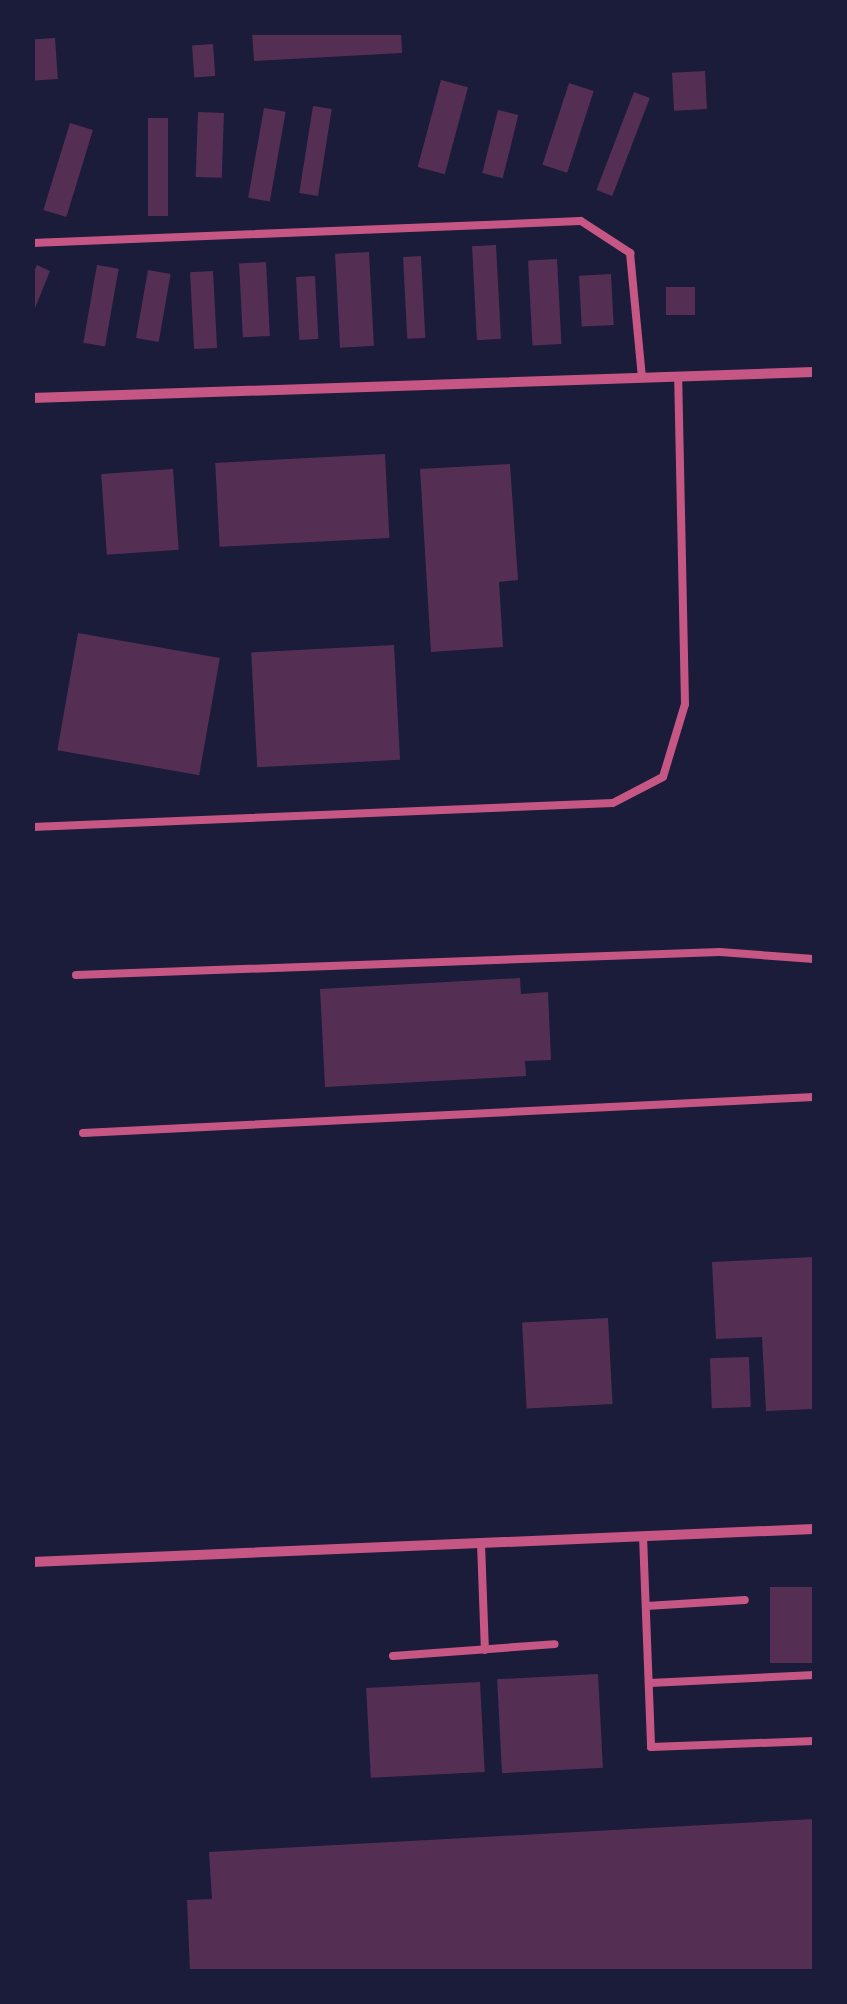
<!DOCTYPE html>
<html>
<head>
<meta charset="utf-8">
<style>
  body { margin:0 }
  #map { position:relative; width:847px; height:2004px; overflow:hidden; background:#1b1b3a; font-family:Barlow,sans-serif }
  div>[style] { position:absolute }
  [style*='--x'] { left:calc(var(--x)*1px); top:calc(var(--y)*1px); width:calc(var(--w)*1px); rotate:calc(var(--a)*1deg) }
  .building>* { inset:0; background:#542f53; transform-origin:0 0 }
  .service>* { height:8px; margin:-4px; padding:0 4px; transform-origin:4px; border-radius:4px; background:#c65784 }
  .minor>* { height:10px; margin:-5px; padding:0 5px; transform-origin:5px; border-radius:5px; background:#c65784 }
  span { translate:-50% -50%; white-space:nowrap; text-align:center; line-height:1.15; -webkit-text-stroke:10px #1b1b3a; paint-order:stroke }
  .frame { position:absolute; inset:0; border:35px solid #1b1b3a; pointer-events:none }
</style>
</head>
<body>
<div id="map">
  <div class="building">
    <div style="clip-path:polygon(252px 32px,401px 32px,402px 53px,254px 61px)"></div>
    <div style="left:55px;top:38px;width:41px;height:23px;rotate:86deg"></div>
    <div style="left:213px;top:44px;width:32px;height:21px;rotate:86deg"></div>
    <div style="left:705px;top:71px;width:38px;height:33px;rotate:87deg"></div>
    <div style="left:441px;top:80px;width:28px;height:90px;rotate:15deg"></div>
    <div style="left:569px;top:83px;width:26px;height:86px;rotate:18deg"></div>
    <div style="left:634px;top:92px;width:17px;height:105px;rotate:21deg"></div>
    <div style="left:313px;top:106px;width:19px;height:88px;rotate:9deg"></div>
    <div style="left:264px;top:108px;width:22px;height:91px;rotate:10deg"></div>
    <div style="left:498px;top:110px;width:21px;height:65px;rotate:14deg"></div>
    <div style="left:198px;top:112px;width:26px;height:65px;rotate:2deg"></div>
    <div style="left:148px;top:118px;width:20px;height:98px"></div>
    <div style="left:70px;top:123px;width:24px;height:91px;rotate:17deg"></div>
    <div style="left:496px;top:245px;width:94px;height:24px;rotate:87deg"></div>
    <div style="left:369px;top:252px;width:94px;height:34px;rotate:87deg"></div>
    <div style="left:421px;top:256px;width:82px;height:18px;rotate:87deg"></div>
    <div style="left:557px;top:259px;width:85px;height:29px;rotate:87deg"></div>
    <div style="left:266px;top:262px;width:74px;height:27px;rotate:87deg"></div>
    <div style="clip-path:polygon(37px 265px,50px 271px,33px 313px,32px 276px)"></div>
    <div style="left:97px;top:265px;width:22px;height:79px;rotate:10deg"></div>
    <div style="left:148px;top:270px;width:23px;height:69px;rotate:10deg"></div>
    <div style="left:213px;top:271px;width:77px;height:23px;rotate:87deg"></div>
    <div style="left:611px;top:274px;width:51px;height:32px;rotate:87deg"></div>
    <div style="left:315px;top:276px;width:63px;height:19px;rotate:87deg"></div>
    <div style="left:666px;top:287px;width:29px;height:28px"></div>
    <div style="left:385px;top:454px;width:84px;height:170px;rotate:87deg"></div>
    <div style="clip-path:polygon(510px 464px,518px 580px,499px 582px,503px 647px,431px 652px,420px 469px)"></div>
    <div style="left:173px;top:469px;width:81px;height:72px;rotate:86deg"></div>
    <div style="left:78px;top:633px;width:144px;height:119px;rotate:10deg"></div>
    <div style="left:394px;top:645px;width:115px;height:143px;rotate:87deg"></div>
    <div style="clip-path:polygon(520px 978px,521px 994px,548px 992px,551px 1060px,525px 1061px,526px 1076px,325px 1087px,320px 989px)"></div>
    <div style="clip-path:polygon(814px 1257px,814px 1409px,766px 1411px,762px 1337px,716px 1339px,712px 1262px)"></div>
    <div style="left:608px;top:1318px;width:86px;height:86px;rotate:87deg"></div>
    <div style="left:749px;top:1357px;width:50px;height:39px;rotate:88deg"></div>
    <div style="left:814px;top:1587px;width:76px;height:44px;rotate:90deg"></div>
    <div style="left:598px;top:1674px;width:94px;height:101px;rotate:87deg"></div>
    <div style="left:480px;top:1682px;width:90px;height:114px;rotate:87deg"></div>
    <div style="clip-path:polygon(814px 1819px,814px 1972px,190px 1972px,187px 1900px,212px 1899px,209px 1852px)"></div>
  </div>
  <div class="service">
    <div style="--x:32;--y:243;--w:549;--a:-2.29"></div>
    <div style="--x:581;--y:221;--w:59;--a:33.1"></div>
    <div style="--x:630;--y:253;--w:125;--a:84.5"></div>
    <div style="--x:32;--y:827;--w:581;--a:-2.37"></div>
    <div style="--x:613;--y:803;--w:56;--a:-27.5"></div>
    <div style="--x:663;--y:777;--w:76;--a:-73.2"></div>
    <div style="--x:685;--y:704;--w:328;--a:-91.2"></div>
    <div style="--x:76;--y:975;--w:644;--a:-2.05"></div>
    <div style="--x:720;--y:952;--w:94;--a:4.3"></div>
    <div style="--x:83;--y:1133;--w:732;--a:-2.82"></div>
    <div style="--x:643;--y:1536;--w:211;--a:87.8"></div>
    <div style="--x:651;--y:1747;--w:163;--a:-2.1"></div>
    <div style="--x:481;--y:1543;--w:107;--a:87.9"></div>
    <div style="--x:646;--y:1606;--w:99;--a:-3.5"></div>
    <div style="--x:393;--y:1656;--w:162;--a:-4.2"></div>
    <div style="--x:650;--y:1683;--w:164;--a:-2.8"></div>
  </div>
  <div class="minor">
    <div style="--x:32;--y:398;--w:782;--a:-1.9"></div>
    <div style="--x:32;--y:1562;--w:783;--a:-2.42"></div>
  </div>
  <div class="frame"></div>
</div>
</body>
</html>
